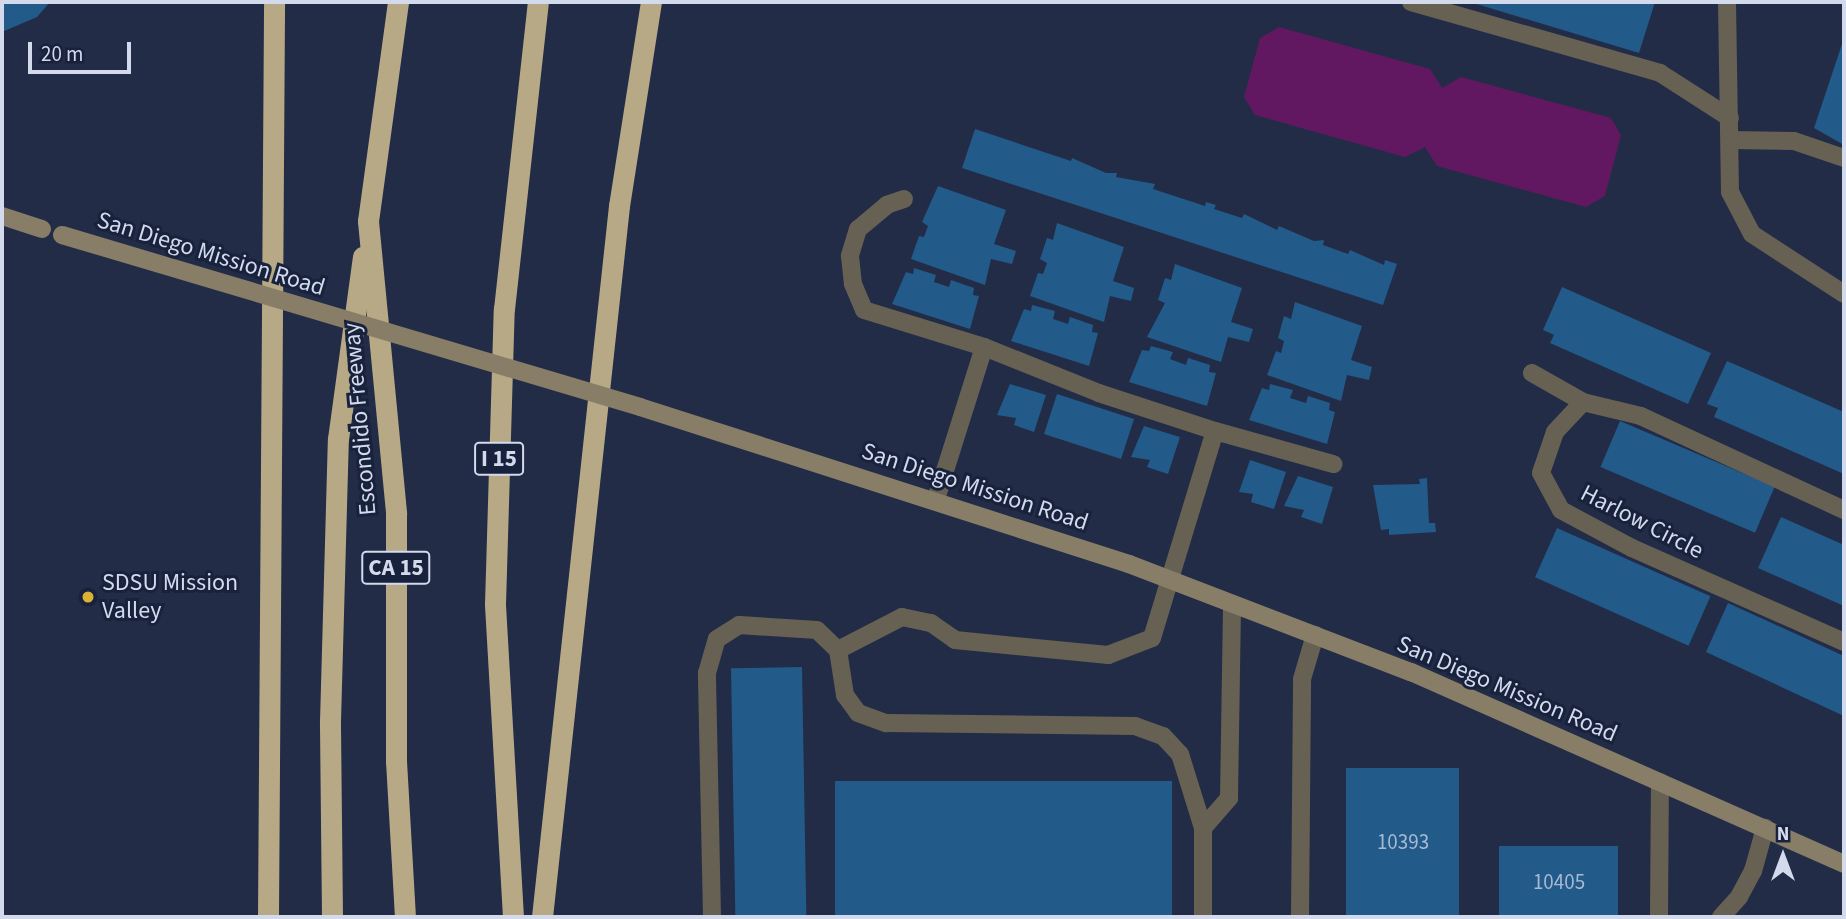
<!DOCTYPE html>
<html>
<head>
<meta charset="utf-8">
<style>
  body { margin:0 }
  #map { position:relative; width:1846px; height:919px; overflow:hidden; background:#222c46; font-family:"Source Sans 3",sans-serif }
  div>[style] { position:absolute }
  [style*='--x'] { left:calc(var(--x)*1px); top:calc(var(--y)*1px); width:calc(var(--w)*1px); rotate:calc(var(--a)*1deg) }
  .green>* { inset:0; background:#611861 }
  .building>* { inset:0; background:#225a89; transform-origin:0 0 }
  .service>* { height:18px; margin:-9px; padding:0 9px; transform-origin:9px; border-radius:9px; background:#676153 }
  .minor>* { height:18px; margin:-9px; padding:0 9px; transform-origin:9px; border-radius:9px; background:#676153 }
  .secondary>* { height:18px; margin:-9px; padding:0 9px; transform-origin:9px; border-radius:9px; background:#887e68 }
  .motorway>* { height:21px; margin:-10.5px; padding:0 10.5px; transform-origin:10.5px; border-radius:10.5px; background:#b7a986 }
  .secondary-bridge>* { height:18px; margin:-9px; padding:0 9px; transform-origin:9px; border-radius:9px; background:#887e68 }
  .dots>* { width:19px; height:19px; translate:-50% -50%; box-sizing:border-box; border:4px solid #19223c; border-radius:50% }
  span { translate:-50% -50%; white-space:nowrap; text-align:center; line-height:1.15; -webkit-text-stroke:6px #19223c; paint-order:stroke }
  .number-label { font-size:21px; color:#a7bad3 }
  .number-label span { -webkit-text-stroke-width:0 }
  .shield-label span { padding:2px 5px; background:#19223c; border:2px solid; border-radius:5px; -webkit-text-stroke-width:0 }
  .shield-label { font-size:23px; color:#d3daec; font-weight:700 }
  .street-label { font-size:24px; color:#d3daec }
  .poi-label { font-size:24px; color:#d3daec }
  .left { translate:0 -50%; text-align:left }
  .frame { position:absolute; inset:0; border:4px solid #d3daec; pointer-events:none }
  .north { position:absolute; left:1748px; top:821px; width:70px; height:70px; -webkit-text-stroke:5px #19223c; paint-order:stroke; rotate:0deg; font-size:19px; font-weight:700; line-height:28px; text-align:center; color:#d3daec }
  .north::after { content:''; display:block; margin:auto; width:24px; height:32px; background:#d3daec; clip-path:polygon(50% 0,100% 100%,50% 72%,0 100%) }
  .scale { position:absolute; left:28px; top:42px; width:103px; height:32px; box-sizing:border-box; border:4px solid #d3daec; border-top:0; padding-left:9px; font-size:21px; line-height:24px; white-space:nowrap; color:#d3daec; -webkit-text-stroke:5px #19223c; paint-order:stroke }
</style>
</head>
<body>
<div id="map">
  <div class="green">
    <div style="clip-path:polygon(1279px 27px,1430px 69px,1442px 88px,1461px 77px,1611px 118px,1621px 135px,1605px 196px,1586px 207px,1437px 166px,1425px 147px,1405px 157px,1255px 115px,1244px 97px,1260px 38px)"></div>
  </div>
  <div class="building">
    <div style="clip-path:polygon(2px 2px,50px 2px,37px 17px,2px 32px)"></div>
    <div style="clip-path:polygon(1470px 2px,1655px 2px,1639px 53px)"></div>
    <div style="clip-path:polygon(1844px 38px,1844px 145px,1814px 128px)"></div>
    <div style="clip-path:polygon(975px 129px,1071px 161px,1072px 158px,1106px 173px,1117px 173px,1116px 177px,1155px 184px,1153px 189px,1205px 206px,1206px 202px,1216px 205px,1214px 209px,1242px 218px,1244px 214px,1277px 230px,1279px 226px,1314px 241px,1324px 240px,1323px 245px,1348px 254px,1350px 250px,1384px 265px,1385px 260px,1397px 264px,1383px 305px,962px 168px)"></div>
    <div style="clip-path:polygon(938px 186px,1006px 210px,994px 244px,1016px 251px,1012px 264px,991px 259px,985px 285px,911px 259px,919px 236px,924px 237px,928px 226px,922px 222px)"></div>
    <div style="clip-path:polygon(1057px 223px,1124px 247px,1113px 281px,1134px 288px,1131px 301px,1110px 296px,1104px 322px,1030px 296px,1038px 273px,1043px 274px,1047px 263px,1040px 259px,1047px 238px,1053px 240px)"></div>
    <div style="clip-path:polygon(1175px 264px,1242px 288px,1231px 322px,1253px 329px,1249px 342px,1228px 337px,1221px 362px,1147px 337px,1165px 303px,1158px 300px,1165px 278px,1171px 280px)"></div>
    <div style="clip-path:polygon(914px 268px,936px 275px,934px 282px,949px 287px,951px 280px,974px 288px,973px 295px,979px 296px,970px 329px,892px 304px,906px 272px,913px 274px)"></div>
    <div style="clip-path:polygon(1562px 287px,1711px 353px,1688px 404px,1550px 343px,1554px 335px,1543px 330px)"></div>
    <div style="clip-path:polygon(1295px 302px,1362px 326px,1351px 360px,1372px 367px,1369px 380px,1347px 375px,1341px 401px,1267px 375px,1276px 351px,1281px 353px,1284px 341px,1278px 338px,1284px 316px,1291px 319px)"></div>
    <div style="clip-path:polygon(1032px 305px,1055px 311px,1053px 319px,1068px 324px,1070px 317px,1093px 325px,1092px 332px,1098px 333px,1089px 366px,1011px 341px,1024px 309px,1031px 311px)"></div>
    <div style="clip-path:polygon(1151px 346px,1173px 352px,1170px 359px,1186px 365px,1188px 358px,1210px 365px,1209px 372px,1216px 373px,1207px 406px,1129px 382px,1142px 350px,1149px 351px)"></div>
    <div style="clip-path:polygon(1727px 361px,1844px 412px,1844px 474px,1714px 417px,1718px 408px,1707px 404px)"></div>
    <div style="clip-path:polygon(1010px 384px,1046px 395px,1034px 432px,1014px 425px,1016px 418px,997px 415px)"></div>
    <div style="clip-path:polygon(1270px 384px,1293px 390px,1290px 398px,1306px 403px,1308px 396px,1330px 403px,1329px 410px,1335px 412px,1327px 444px,1249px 420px,1262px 388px,1269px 390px)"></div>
    <div style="left:1057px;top:394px;width:81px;height:42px;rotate:18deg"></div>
    <div style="left:1620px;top:421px;width:168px;height:50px;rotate:23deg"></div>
    <div style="clip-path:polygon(1144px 426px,1180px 437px,1168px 474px,1147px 467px,1150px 460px,1131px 457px)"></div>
    <div style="clip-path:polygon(1250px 460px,1286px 472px,1274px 509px,1251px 502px,1253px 494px,1239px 492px)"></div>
    <div style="clip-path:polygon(1298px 476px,1333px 487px,1322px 524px,1301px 517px,1304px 510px,1284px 506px)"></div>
    <div style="clip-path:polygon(1427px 478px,1429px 523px,1435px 523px,1436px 532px,1389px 535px,1389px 529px,1381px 530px,1373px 485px,1420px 484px,1419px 479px)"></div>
    <div style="clip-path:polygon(1781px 517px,1844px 545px,1844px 606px,1758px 568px)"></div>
    <div style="left:1557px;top:528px;width:168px;height:54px;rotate:24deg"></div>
    <div style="clip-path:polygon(1728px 603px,1844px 656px,1844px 716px,1706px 652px)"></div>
    <div style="left:802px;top:667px;width:250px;height:71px;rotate:89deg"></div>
    <div style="left:1346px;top:768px;width:113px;height:149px"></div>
    <div style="left:1172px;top:781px;width:136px;height:337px;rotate:90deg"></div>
    <div style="left:1618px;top:846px;width:71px;height:119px;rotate:90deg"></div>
  </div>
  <div class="service">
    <div style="--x:1411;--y:2;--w:259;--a:15.9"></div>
    <div style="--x:1660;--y:73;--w:83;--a:32.7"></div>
    <div style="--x:1730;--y:140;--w:64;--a:0.9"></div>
    <div style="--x:1794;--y:141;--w:53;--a:18.8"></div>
    <div style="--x:904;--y:199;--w:18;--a:161"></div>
    <div style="--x:887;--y:205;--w:38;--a:140"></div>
    <div style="--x:858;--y:229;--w:28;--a:107"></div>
    <div style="--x:850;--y:256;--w:28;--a:84"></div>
    <div style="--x:853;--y:284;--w:28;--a:67"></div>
    <div style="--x:864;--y:310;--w:126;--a:17.1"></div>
    <div style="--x:984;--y:347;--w:159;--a:107.5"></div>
    <div style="--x:1532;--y:373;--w:59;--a:29.6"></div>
    <div style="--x:1215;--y:431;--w:123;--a:15.6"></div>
    <div style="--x:1844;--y:510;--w:224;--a:-155.2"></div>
    <div style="--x:1641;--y:416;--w:60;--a:-166.4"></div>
    <div style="--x:1583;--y:402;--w:41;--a:133"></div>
    <div style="--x:1555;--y:432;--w:43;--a:108.9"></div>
    <div style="--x:1541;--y:473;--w:42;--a:61.6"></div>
    <div style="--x:1561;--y:510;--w:81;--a:28.2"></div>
    <div style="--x:1632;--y:548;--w:232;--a:23.9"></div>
    <div style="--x:838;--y:650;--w:72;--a:-27.3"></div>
    <div style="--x:902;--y:617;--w:30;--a:12"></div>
    <div style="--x:931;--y:623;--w:29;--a:35"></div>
    <div style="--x:955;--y:640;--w:154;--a:5.6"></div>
    <div style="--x:1108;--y:655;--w:47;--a:-21.1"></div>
    <div style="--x:1152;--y:638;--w:216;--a:-73.1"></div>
    <div style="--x:1215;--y:431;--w:122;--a:-161.9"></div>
    <div style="--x:1099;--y:393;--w:124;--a:-158.2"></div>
    <div style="--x:1203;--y:828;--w:40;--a:-49"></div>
    <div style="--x:1229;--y:798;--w:194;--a:-89.1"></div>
    <div style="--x:712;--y:917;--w:244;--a:-91.2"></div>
    <div style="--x:707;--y:673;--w:35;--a:-74"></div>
    <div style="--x:717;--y:639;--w:26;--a:-32"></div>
    <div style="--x:739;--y:625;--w:78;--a:3.7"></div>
    <div style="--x:817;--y:630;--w:29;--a:44"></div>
    <div style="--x:838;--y:650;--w:46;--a:81.2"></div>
    <div style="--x:845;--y:695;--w:22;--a:54"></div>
    <div style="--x:858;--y:713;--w:30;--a:20"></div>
    <div style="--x:886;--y:723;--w:249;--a:0.7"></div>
    <div style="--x:1135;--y:726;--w:30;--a:20"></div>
    <div style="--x:1163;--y:736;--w:25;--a:47"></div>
    <div style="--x:1180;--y:754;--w:77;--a:72.7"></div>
    <div style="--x:1203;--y:828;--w:89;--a:90"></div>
    <div style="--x:1300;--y:917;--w:238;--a:-89.5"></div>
    <div style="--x:1302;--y:679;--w:46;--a:-73.5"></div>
    <div style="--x:1659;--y:917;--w:135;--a:-89.6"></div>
    <div style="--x:1721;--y:917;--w:27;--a:-48"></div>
    <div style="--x:1739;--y:897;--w:30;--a:-62"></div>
    <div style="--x:1753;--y:871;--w:45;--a:-74.4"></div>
  </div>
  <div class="minor">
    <div style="--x:1727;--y:2;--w:190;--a:89.1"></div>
    <div style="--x:1730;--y:192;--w:47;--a:62.4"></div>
    <div style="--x:1752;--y:234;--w:110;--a:33.1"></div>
  </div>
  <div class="secondary">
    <div style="--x:2;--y:216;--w:42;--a:18"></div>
    <div style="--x:640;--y:407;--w:514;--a:17.8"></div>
    <div style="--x:1129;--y:564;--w:302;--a:21"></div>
    <div style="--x:1411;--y:672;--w:474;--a:23.9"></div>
  </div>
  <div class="motorway">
    <div style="--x:398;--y:2;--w:221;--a:97.8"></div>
    <div style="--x:368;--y:221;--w:294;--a:84.5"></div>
    <div style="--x:396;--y:514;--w:247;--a:90"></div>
    <div style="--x:396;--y:761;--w:156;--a:86.7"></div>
    <div style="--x:268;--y:917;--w:915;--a:-89.62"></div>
    <div style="--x:332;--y:917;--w:196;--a:-90.6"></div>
    <div style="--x:330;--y:721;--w:282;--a:-88.4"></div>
    <div style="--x:338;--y:439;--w:184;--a:-82.2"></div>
    <div style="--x:513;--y:917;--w:314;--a:-93.3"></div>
    <div style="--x:495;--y:604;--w:295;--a:-88.3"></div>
    <div style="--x:504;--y:309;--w:309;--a:-83.7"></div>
    <div style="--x:542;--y:917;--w:715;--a:-83.82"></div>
    <div style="--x:619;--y:206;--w:206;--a:-81.1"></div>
  </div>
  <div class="secondary-bridge">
    <div style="--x:62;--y:235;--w:603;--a:16.57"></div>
  </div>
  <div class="dots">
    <div style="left:88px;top:597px;background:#ddb133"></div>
  </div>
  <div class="number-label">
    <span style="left:1403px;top:842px">10393</span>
    <span style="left:1559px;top:882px">10405</span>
  </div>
  <div class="shield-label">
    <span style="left:499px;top:459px">I 15</span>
    <span style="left:396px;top:568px">CA 15</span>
  </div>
  <div class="street-label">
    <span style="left:211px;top:254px;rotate:17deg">San Diego Mission Road</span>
    <span style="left:360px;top:419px;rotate:-95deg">Escondido Freeway</span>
    <span style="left:975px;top:487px;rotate:18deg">San Diego Mission Road</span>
    <span style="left:1642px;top:522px;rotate:27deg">Harlow Circle</span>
    <span style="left:1507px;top:689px;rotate:23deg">San Diego Mission Road</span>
  </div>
  <div class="poi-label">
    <span class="left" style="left:102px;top:597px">SDSU Mission<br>Valley</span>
  </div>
  <div class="frame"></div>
  <div class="north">N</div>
  <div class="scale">20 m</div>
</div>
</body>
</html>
